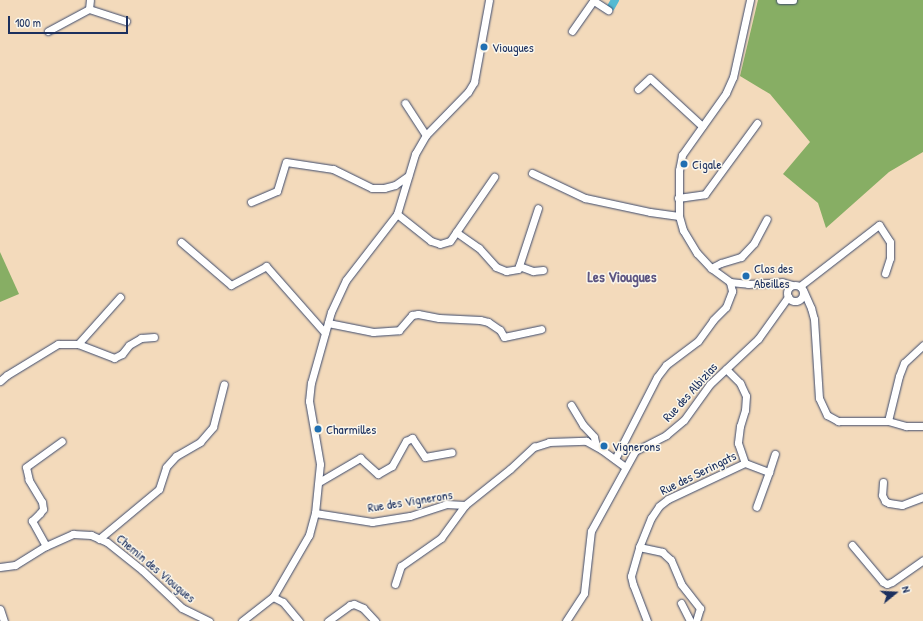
<!DOCTYPE html>
<html>
<head>
<meta charset="utf-8">
<style>
  body { margin:0 }
  #map { position:relative; width:923px; height:621px; overflow:hidden; background:#f3dabb; font-family:"Patrick Hand",sans-serif }
  div>[style] { position:absolute }
  [style*='--x'] { left:calc(var(--x)*1px); top:calc(var(--y)*1px); width:calc(var(--w)*1px); rotate:calc(var(--a)*1deg) }
  .forest>* { inset:0; background:#87ae64 }
  .canal>* { height:8px; margin:-4px; padding:0 4px; transform-origin:4px; border-radius:4px; background:#54bad2 }
  .roads { filter:drop-shadow(0 0 1px #3b496c) drop-shadow(0 0 1px #3b496c) }
  .street>* { height:7px; margin:-3.5px; padding:0 3.5px; transform-origin:3.5px; border-radius:3.5px; background:#fff }
  .street>.ring { margin:-3.5px; padding:0; box-sizing:content-box; background:none; border:7px solid #fff; border-radius:50% }
  .dots>* { width:11px; height:11px; translate:-50% -50%; box-sizing:border-box; border:2px solid #fbf7ec; border-radius:50% }
  span { translate:-50% -50%; white-space:nowrap; text-align:center; line-height:1.15; -webkit-text-stroke:3px #fbf7ec; paint-order:stroke }
  .poi-label { font-size:13px; color:#1b2f5e }
  .left { translate:0 -50%; text-align:left }
  .street-label { font-size:13px; color:#1b2f5e }
  .quarter-label { font-size:15px; color:#5e5682; font-weight:700 }
  .north { position:absolute; left:875px; top:573px; width:40px; height:40px; -webkit-text-stroke:3px #fbf7ec; paint-order:stroke; rotate:72deg; font-size:11px; font-weight:700; line-height:16px; text-align:center; color:#1b2f5e }
  .north::after { content:''; display:block; margin:auto; width:14px; height:18px; background:#1b2f5e; clip-path:polygon(50% 0,100% 100%,50% 72%,0 100%) }
  .scale { position:absolute; left:8px; top:16px; width:120px; height:18px; box-sizing:border-box; border:2px solid #1b2f5e; border-top:0; padding-left:5px; font-size:12px; line-height:14px; white-space:nowrap; color:#1b2f5e; -webkit-text-stroke:3px #fbf7ec; paint-order:stroke }
</style>
</head>
<body>
<div id="map">
  <div class="forest">
    <div style="clip-path:polygon(758px 0,923px 0,923px 152px,889px 172px,826px 228px,818px 203px,783px 174px,810px 142px,770px 94px,740px 76px)"></div>
    <div style="clip-path:polygon(0 252px,19px 294px,0 302px)"></div>
  </div>
  <div class="canal">
    <div style="--x:611;--y:7;--w:8;--a:-60"></div>
  </div>
  <div class="roads">
    <div class="street">
      <div style="--x:750;--y:0;--w:79;--a:102.4"></div>
      <div style="--x:733;--y:77;--w:17;--a:114"></div>
      <div style="--x:726;--y:93;--w:76;--a:125.4"></div>
      <div style="--x:682;--y:155;--w:15;--a:101"></div>
      <div style="--x:679;--y:170;--w:46;--a:90"></div>
      <div style="--x:679;--y:216;--w:15;--a:74"></div>
      <div style="--x:683;--y:230;--w:27;--a:59"></div>
      <div style="--x:697;--y:253;--w:21;--a:47"></div>
      <div style="--x:711;--y:268;--w:24;--a:36"></div>
      <div style="--x:730;--y:282;--w:18;--a:6"></div>
      <div style="--x:748;--y:284;--w:34;--a:-3"></div>
      <div style="--x:782;--y:282;--w:10;--a:17"></div>
      <div style="--x:780;--y:0;--w:13;--a:0"></div>
      <div style="--x:594;--y:1;--w:17;--a:33"></div>
      <div style="--x:89;--y:9;--w:39;--a:18"></div>
      <div style="--x:48;--y:31;--w:47;--a:-28.2"></div>
      <div style="--x:89;--y:9;--w:9;--a:-84"></div>
      <div style="--x:572;--y:31;--w:38;--a:-55"></div>
      <div style="--x:638;--y:89;--w:16;--a:-43"></div>
      <div style="--x:650;--y:78;--w:71;--a:42.7"></div>
      <div style="--x:405;--y:103;--w:38;--a:57"></div>
      <div style="--x:532;--y:173;--w:59;--a:25.3"></div>
      <div style="--x:585;--y:198;--w:66;--a:12.2"></div>
      <div style="--x:650;--y:212;--w:29;--a:8"></div>
      <div style="--x:678;--y:198;--w:27;--a:-8"></div>
      <div style="--x:705;--y:194;--w:88;--a:-53.8"></div>
      <div style="--x:251;--y:202;--w:28;--a:-23"></div>
      <div style="--x:277;--y:191;--w:30;--a:-73"></div>
      <div style="--x:286;--y:162;--w:48;--a:8.5"></div>
      <div style="--x:333;--y:169;--w:43;--a:26"></div>
      <div style="--x:372;--y:188;--w:12;--a:0"></div>
      <div style="--x:384;--y:188;--w:11;--a:-15"></div>
      <div style="--x:395;--y:185;--w:16;--a:-35"></div>
      <div style="--x:397;--y:214;--w:43;--a:38.5"></div>
      <div style="--x:431;--y:241;--w:9;--a:18"></div>
      <div style="--x:440;--y:244;--w:10;--a:-17"></div>
      <div style="--x:450;--y:241;--w:78;--a:-55.5"></div>
      <div style="--x:456;--y:232;--w:28;--a:35"></div>
      <div style="--x:479;--y:248;--w:25;--a:48"></div>
      <div style="--x:496;--y:267;--w:11;--a:22"></div>
      <div style="--x:506;--y:271;--w:12;--a:-9"></div>
      <div style="--x:518;--y:269;--w:64;--a:-71.8"></div>
      <div style="--x:181;--y:242;--w:66;--a:40.7"></div>
      <div style="--x:231;--y:285;--w:40;--a:-28"></div>
      <div style="--x:266;--y:266;--w:89;--a:48.6"></div>
      <div style="--x:519;--y:266;--w:15;--a:20"></div>
      <div style="--x:533;--y:271;--w:10;--a:-6"></div>
      <div style="--x:711;--y:268;--w:11;--a:-27"></div>
      <div style="--x:721;--y:263;--w:21;--a:-17"></div>
      <div style="--x:741;--y:257;--w:19;--a:-47"></div>
      <div style="--x:754;--y:243;--w:27;--a:-62"></div>
      <div class="ring" style="left:787px;top:285px;width:9px;height:9px"></div>
      <div style="--x:800;--y:286;--w:100;--a:-37.7"></div>
      <div style="--x:879;--y:225;--w:20;--a:57"></div>
      <div style="--x:890;--y:242;--w:16;--a:90"></div>
      <div style="--x:890;--y:258;--w:16;--a:108"></div>
      <div style="--x:803;--y:290;--w:20;--a:66"></div>
      <div style="--x:811;--y:308;--w:11;--a:75"></div>
      <div style="--x:814;--y:319;--w:79;--a:86.4"></div>
      <div style="--x:819;--y:398;--w:19;--a:65"></div>
      <div style="--x:827;--y:415;--w:13;--a:29"></div>
      <div style="--x:838;--y:421;--w:50;--a:0"></div>
      <div style="--x:888;--y:421;--w:19;--a:16"></div>
      <div style="--x:906;--y:426;--w:17;--a:0"></div>
      <div style="--x:328;--y:323;--w:46;--a:11.3"></div>
      <div style="--x:373;--y:332;--w:26;--a:-4"></div>
      <div style="--x:399;--y:330;--w:20;--a:-49"></div>
      <div style="--x:412;--y:315;--w:6;--a:-9"></div>
      <div style="--x:418;--y:314;--w:21;--a:11"></div>
      <div style="--x:439;--y:318;--w:41;--a:2.8"></div>
      <div style="--x:480;--y:320;--w:8;--a:14"></div>
      <div style="--x:488;--y:322;--w:14;--a:34"></div>
      <div style="--x:500;--y:330;--w:8;--a:60"></div>
      <div style="--x:504;--y:337;--w:38;--a:-12"></div>
      <div style="--x:78;--y:344;--w:39;--a:21"></div>
      <div style="--x:114;--y:358;--w:9;--a:-27"></div>
      <div style="--x:122;--y:354;--w:11;--a:-52"></div>
      <div style="--x:129;--y:345;--w:14;--a:-30"></div>
      <div style="--x:141;--y:338;--w:13;--a:-4"></div>
      <div style="--x:726;--y:369;--w:20;--a:45"></div>
      <div style="--x:740;--y:383;--w:14;--a:65"></div>
      <div style="--x:746;--y:396;--w:14;--a:94"></div>
      <div style="--x:745;--y:410;--w:17;--a:107"></div>
      <div style="--x:740;--y:426;--w:17;--a:97"></div>
      <div style="--x:738;--y:443;--w:21;--a:71"></div>
      <div style="--x:0;--y:381;--w:9;--a:-41"></div>
      <div style="--x:7;--y:375;--w:60;--a:-31.3"></div>
      <div style="--x:58;--y:344;--w:20;--a:0"></div>
      <div style="--x:78;--y:344;--w:63;--a:-48.2"></div>
      <div style="--x:571;--y:405;--w:23;--a:59"></div>
      <div style="--x:583;--y:425;--w:16;--a:47"></div>
      <div style="--x:594;--y:437;--w:9;--a:77"></div>
      <div style="--x:888;--y:421;--w:46;--a:-76.3"></div>
      <div style="--x:899;--y:376;--w:14;--a:-69"></div>
      <div style="--x:904;--y:363;--w:26;--a:-43"></div>
      <div style="--x:615;--y:459;--w:92;--a:-62.9"></div>
      <div style="--x:657;--y:377;--w:15;--a:-53"></div>
      <div style="--x:666;--y:365;--w:40;--a:-37"></div>
      <div style="--x:698;--y:341;--w:26;--a:-54"></div>
      <div style="--x:713;--y:320;--w:18;--a:-45"></div>
      <div style="--x:726;--y:307;--w:17;--a:-69"></div>
      <div style="--x:732;--y:291;--w:9;--a:-103"></div>
      <div style="--x:769;--y:472;--w:19;--a:-72"></div>
      <div style="--x:319;--y:482;--w:48;--a:-30.3"></div>
      <div style="--x:360;--y:458;--w:24;--a:42"></div>
      <div style="--x:378;--y:474;--w:16;--a:-30"></div>
      <div style="--x:392;--y:466;--w:29;--a:-61"></div>
      <div style="--x:406;--y:441;--w:7;--a:-27"></div>
      <div style="--x:412;--y:438;--w:23;--a:56"></div>
      <div style="--x:425;--y:457;--w:27;--a:-10"></div>
      <div style="--x:883;--y:482;--w:13;--a:94"></div>
      <div style="--x:882;--y:495;--w:7;--a:63"></div>
      <div style="--x:885;--y:501;--w:4;--a:27"></div>
      <div style="--x:889;--y:503;--w:13;--a:9"></div>
      <div style="--x:902;--y:505;--w:22;--a:-21"></div>
      <div style="--x:315;--y:513;--w:58;--a:9"></div>
      <div style="--x:372;--y:522;--w:38;--a:-9"></div>
      <div style="--x:410;--y:516;--w:38;--a:-18"></div>
      <div style="--x:446;--y:504;--w:19;--a:3"></div>
      <div style="--x:465;--y:505;--w:58;--a:-38.7"></div>
      <div style="--x:510;--y:469;--w:33;--a:-43"></div>
      <div style="--x:534;--y:447;--w:16;--a:-18"></div>
      <div style="--x:549;--y:442;--w:37;--a:-2"></div>
      <div style="--x:586;--y:441;--w:18;--a:29"></div>
      <div style="--x:602;--y:450;--w:29;--a:36"></div>
      <div style="--x:99;--y:539;--w:78;--a:-39.8"></div>
      <div style="--x:159;--y:489;--w:23;--a:-72"></div>
      <div style="--x:166;--y:467;--w:15;--a:-48"></div>
      <div style="--x:176;--y:456;--w:28;--a:-30"></div>
      <div style="--x:200;--y:442;--w:20;--a:-49"></div>
      <div style="--x:213;--y:427;--w:44;--a:-75.7"></div>
      <div style="--x:852;--y:545;--w:48;--a:50"></div>
      <div style="--x:883;--y:582;--w:4;--a:27"></div>
      <div style="--x:887;--y:584;--w:5;--a:-22"></div>
      <div style="--x:892;--y:582;--w:38;--a:-35"></div>
      <div style="--x:46;--y:546;--w:29;--a:-119"></div>
      <div style="--x:32;--y:521;--w:11;--a:-45"></div>
      <div style="--x:40;--y:513;--w:5;--a:-53"></div>
      <div style="--x:43;--y:509;--w:7;--a:-98"></div>
      <div style="--x:42;--y:502;--w:26;--a:-121"></div>
      <div style="--x:29;--y:480;--w:13;--a:-103"></div>
      <div style="--x:26;--y:467;--w:44;--a:-35.8"></div>
      <div style="--x:639;--y:547;--w:24;--a:12"></div>
      <div style="--x:662;--y:552;--w:12;--a:42"></div>
      <div style="--x:671;--y:560;--w:26;--a:67"></div>
      <div style="--x:681;--y:584;--w:31;--a:52"></div>
      <div style="--x:700;--y:608;--w:14;--a:107"></div>
      <div style="--x:0;--y:567;--w:15;--a:-8"></div>
      <div style="--x:15;--y:565;--w:36;--a:-32"></div>
      <div style="--x:46;--y:546;--w:30;--a:-24"></div>
      <div style="--x:73;--y:534;--w:18;--a:3"></div>
      <div style="--x:91;--y:535;--w:17;--a:24"></div>
      <div style="--x:107;--y:542;--w:45;--a:38.7"></div>
      <div style="--x:142;--y:570;--w:55;--a:43.5"></div>
      <div style="--x:182;--y:608;--w:30;--a:26"></div>
      <div style="--x:395;--y:584;--w:19;--a:-72"></div>
      <div style="--x:401;--y:566;--w:49;--a:-35"></div>
      <div style="--x:441;--y:538;--w:41;--a:-54"></div>
      <div style="--x:273;--y:597;--w:11;--a:27"></div>
      <div style="--x:283;--y:602;--w:25;--a:50"></div>
      <div style="--x:681;--y:603;--w:20;--a:63"></div>
      <div style="--x:0;--y:609;--w:13;--a:72"></div>
      <div style="--x:242;--y:621;--w:39;--a:-38"></div>
      <div style="--x:273;--y:597;--w:72;--a:-59.9"></div>
      <div style="--x:309;--y:535;--w:23;--a:-75"></div>
      <div style="--x:315;--y:513;--w:49;--a:-84.2"></div>
      <div style="--x:320;--y:464;--w:64;--a:-99.9"></div>
      <div style="--x:309;--y:401;--w:18;--a:-84"></div>
      <div style="--x:311;--y:383;--w:74;--a:-74.3"></div>
      <div style="--x:331;--y:312;--w:35;--a:-65"></div>
      <div style="--x:346;--y:280;--w:83;--a:-52.3"></div>
      <div style="--x:397;--y:214;--w:63;--a:-73.3"></div>
      <div style="--x:415;--y:154;--w:22;--a:-60"></div>
      <div style="--x:426;--y:135;--w:60;--a:-45.7"></div>
      <div style="--x:468;--y:92;--w:12;--a:-59"></div>
      <div style="--x:474;--y:82;--w:83;--a:-79.6"></div>
      <div style="--x:328;--y:621;--w:27;--a:-36"></div>
      <div style="--x:350;--y:605;--w:4;--a:-14"></div>
      <div style="--x:354;--y:604;--w:10;--a:24"></div>
      <div style="--x:363;--y:608;--w:18;--a:47"></div>
      <div style="--x:566;--y:621;--w:33;--a:-57"></div>
      <div style="--x:584;--y:593;--w:62;--a:-83.6"></div>
      <div style="--x:591;--y:531;--w:91;--a:-61.2"></div>
      <div style="--x:635;--y:451;--w:35;--a:-27"></div>
      <div style="--x:666;--y:435;--w:23;--a:-40"></div>
      <div style="--x:684;--y:420;--w:44;--a:-54.2"></div>
      <div style="--x:710;--y:384;--w:66;--a:-43.2"></div>
      <div style="--x:758;--y:339;--w:52;--a:-54.5"></div>
      <div style="--x:647;--y:621;--w:39;--a:-111"></div>
      <div style="--x:633;--y:585;--w:9;--a:-103"></div>
      <div style="--x:631;--y:576;--w:32;--a:-74"></div>
      <div style="--x:640;--y:545;--w:29;--a:-68"></div>
      <div style="--x:651;--y:518;--w:14;--a:-56"></div>
      <div style="--x:659;--y:506;--w:11;--a:-38"></div>
      <div style="--x:668;--y:499;--w:85;--a:-25.1"></div>
      <div style="--x:745;--y:463;--w:26;--a:21"></div>
      <div style="--x:769;--y:472;--w:37;--a:110"></div>
    </div>
  </div>
  <div class="dots">
    <div style="left:484px;top:47px;background:#1f6fb2"></div>
    <div style="left:684px;top:164px;background:#1f6fb2"></div>
    <div style="left:746px;top:276px;background:#1f6fb2"></div>
    <div style="left:318px;top:429px;background:#1f6fb2"></div>
    <div style="left:604px;top:446px;background:#1f6fb2"></div>
  </div>
  <div class="poi-label">
    <span class="left" style="left:492px;top:47px">Viougues</span>
    <span class="left" style="left:692px;top:164px">Cigale</span>
    <span class="left" style="left:754px;top:276px">Clos des<br>Abeilles</span>
    <span class="left" style="left:326px;top:429px">Charmilles</span>
    <span class="left" style="left:612px;top:446px">Vignerons</span>
  </div>
  <div class="street-label">
    <span style="left:690px;top:392px;rotate:-48deg">Rue des Albizias</span>
    <span style="left:698px;top:473px;rotate:-26deg">Rue des Seringats</span>
    <span style="left:410px;top:501px;rotate:-9deg">Rue des Vignerons</span>
    <span style="left:156px;top:568px;rotate:40deg">Chemin des Viougues</span>
  </div>
  <div class="quarter-label">
    <span style="left:622px;top:277px">Les Viougues</span>
  </div>
  <div class="north">N</div>
  <div class="scale">100 m</div>
</div>
</body>
</html>
